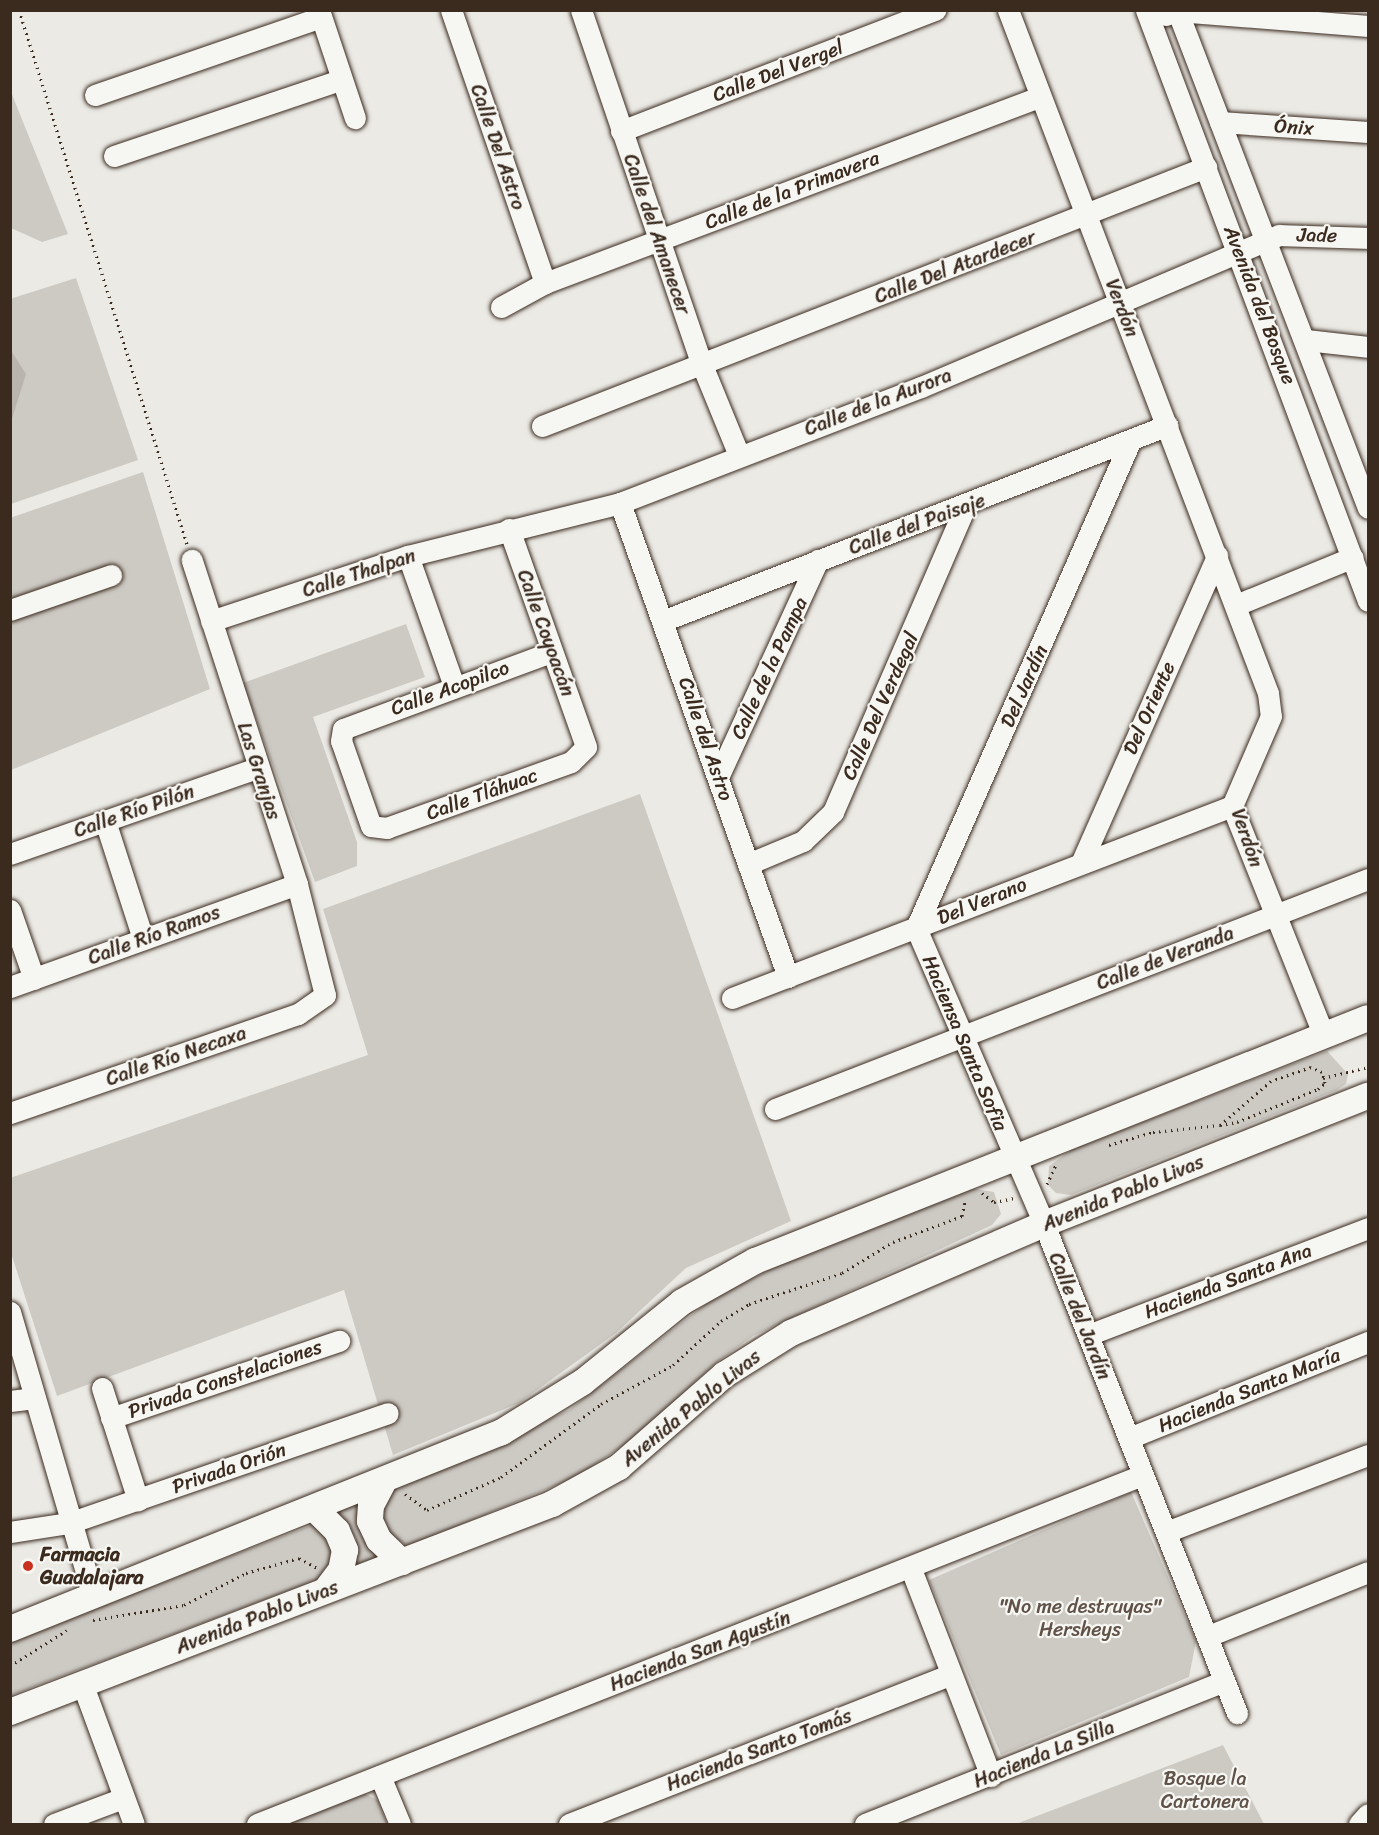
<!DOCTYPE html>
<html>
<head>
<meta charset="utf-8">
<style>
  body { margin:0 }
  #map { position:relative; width:1379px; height:1835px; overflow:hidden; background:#ebeae5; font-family:Sriracha,sans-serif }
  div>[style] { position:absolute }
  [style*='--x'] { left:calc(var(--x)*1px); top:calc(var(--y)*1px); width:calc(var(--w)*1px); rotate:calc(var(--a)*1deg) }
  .green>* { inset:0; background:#cdcac4 }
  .building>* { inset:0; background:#bab4ae }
  .path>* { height:3px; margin-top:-1.5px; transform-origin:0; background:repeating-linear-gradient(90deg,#3b2a1e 0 1.5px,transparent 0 6px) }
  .roads { filter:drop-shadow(0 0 2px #3b2a1e) drop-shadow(0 0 2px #3b2a1e) }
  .minor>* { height:21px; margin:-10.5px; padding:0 10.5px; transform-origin:10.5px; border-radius:10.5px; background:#f6f6f2 }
  .major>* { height:26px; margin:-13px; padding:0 13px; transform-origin:13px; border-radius:13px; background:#f6f6f2 }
  .dots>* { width:16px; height:16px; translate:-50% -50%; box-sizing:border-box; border:3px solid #f6f6f2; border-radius:50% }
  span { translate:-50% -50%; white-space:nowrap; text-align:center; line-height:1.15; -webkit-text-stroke:4.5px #f6f6f2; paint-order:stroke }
  .street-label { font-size:20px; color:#3b2a1e }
  .poi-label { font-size:20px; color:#3b2a1e; font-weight:700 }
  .left { translate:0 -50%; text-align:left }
  .park-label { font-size:20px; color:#605248 }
  .frame { position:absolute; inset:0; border:12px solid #3b2a1e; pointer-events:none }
</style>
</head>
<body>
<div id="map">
  <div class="green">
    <div style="clip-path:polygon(11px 92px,68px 234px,42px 242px,11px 228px)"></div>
    <div style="clip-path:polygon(76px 278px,138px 460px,11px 504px,10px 299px)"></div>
    <div style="clip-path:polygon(143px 472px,210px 689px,11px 770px,10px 518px)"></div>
    <div style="clip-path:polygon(406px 624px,425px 677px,313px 717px,357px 842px,357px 866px,315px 882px,243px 683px)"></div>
    <div style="clip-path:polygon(640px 794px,791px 1221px,686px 1268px,616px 1333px,519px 1403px,393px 1455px,344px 1290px,57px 1396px,11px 1253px,10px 1178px,368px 1055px,323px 909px)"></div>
    <div style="clip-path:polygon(1327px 1051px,1348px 1074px,1346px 1084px,1337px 1090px,1071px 1195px,1056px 1193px,1048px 1185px,1049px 1166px,1073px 1149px)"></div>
    <div style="clip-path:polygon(969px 1188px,994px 1192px,1001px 1214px,992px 1225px,753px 1336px,717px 1362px,630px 1441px,576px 1477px,409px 1546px,383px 1532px,381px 1501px,390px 1491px,569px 1410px,711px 1300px,786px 1261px)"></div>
    <div style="clip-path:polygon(1131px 1492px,1196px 1641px,1189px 1677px,1001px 1755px,929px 1580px)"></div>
    <div style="clip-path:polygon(360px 1502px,358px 1528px,379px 1557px,357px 1565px,356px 1538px,336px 1513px)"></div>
    <div style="clip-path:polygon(312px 1525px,321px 1528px,336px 1554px,324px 1577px,11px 1695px,11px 1641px)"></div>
    <div style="clip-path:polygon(1223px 1745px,1264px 1824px,1016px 1824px)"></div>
    <div style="clip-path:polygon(363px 1793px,378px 1800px,387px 1824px,279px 1824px)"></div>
  </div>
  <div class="building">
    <div style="clip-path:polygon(10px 349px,26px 374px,11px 422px,10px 422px)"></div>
  </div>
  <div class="path">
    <div style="--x:19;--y:10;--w:560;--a:72.54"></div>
    <div style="--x:1323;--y:1078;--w:46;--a:-13.7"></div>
    <div style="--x:1109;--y:1145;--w:46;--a:-16.5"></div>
    <div style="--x:1153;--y:1132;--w:67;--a:-6"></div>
    <div style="--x:1220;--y:1125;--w:17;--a:-10"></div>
    <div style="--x:1237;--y:1122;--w:87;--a:-22.2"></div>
    <div style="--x:1318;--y:1089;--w:9;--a:-41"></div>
    <div style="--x:1325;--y:1083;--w:11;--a:-105"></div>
    <div style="--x:1322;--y:1072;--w:12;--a:-156"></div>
    <div style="--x:1311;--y:1067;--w:42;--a:160.7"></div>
    <div style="--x:1271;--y:1081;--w:67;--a:139.2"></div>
    <div style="--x:1047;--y:1184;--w:23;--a:-65"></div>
    <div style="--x:982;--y:1193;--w:15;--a:37"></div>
    <div style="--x:994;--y:1202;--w:20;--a:-11"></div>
    <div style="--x:405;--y:1494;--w:27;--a:36"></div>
    <div style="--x:427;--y:1510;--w:81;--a:-24"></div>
    <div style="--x:501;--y:1477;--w:124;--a:-36.1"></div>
    <div style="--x:601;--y:1404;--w:82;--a:-28.4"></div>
    <div style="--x:673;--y:1365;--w:65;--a:-42.5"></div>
    <div style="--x:721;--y:1321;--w:33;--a:-31"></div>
    <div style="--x:749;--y:1304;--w:98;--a:-18.4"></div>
    <div style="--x:842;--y:1273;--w:60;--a:-31.3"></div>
    <div style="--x:893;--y:1242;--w:74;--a:-20.6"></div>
    <div style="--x:962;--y:1216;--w:14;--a:-78"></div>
    <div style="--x:93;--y:1620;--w:92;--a:-9.4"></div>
    <div style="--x:184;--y:1605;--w:70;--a:-27.3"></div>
    <div style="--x:246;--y:1573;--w:55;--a:-15.8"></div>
    <div style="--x:299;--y:1558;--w:21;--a:29"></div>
    <div style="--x:10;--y:1666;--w:67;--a:-32.3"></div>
  </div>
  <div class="roads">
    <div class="minor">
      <div style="--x:319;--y:10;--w:114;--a:71.6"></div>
      <div style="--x:451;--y:10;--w:289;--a:71"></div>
      <div style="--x:581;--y:10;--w:375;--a:71.2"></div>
      <div style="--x:702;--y:365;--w:97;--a:67.7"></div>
      <div style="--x:1008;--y:10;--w:731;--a:69.16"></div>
      <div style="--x:1268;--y:693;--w:23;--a:83"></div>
      <div style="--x:1271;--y:716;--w:98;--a:113.4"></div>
      <div style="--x:1232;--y:806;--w:248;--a:68.2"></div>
      <div style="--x:1146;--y:10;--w:631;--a:69.41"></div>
      <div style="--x:1177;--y:10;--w:533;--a:69.02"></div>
      <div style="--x:1166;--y:15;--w:12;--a:-20"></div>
      <div style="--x:1177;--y:11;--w:192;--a:4.5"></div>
      <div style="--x:95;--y:95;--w:239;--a:-19"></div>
      <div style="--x:1220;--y:122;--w:148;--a:3.9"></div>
      <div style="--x:621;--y:131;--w:337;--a:-21.1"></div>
      <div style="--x:114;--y:156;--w:238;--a:-18.6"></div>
      <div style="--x:501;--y:307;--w:50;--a:-28.6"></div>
      <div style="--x:545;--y:283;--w:528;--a:-20.63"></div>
      <div style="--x:1306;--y:340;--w:62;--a:6.4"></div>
      <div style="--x:542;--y:426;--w:713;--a:-21.31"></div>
      <div style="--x:1129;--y:444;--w:529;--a:113.75"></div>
      <div style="--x:916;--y:928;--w:322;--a:66.6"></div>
      <div style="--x:1044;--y:1224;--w:526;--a:68.46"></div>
      <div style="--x:620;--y:503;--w:503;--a:70.48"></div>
      <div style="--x:509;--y:529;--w:231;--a:70.5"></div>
      <div style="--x:586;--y:747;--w:21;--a:135"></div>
      <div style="--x:571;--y:762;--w:195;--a:160.3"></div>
      <div style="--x:387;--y:828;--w:16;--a:-173"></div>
      <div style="--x:371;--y:826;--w:90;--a:-109.4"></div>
      <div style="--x:341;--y:741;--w:12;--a:-81"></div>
      <div style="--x:343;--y:729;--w:222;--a:-20.3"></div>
      <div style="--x:408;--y:556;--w:138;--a:70.5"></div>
      <div style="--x:1236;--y:605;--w:126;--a:-22.3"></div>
      <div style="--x:10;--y:610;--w:107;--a:-19.1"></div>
      <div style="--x:665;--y:620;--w:539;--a:-21.19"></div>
      <div style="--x:211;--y:621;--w:207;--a:-18.3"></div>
      <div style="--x:408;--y:556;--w:219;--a:-14"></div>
      <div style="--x:620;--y:503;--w:323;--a:-21.1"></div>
      <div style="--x:921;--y:387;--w:389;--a:-23"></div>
      <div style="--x:1279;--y:235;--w:89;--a:1.9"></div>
      <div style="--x:719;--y:775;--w:237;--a:-65.3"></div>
      <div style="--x:105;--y:821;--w:124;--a:72.1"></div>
      <div style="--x:10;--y:854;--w:262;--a:-19.2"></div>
      <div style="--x:1082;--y:861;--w:334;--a:-66.1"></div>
      <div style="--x:748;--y:864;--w:60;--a:-22.7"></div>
      <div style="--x:803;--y:841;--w:42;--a:-44"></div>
      <div style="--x:833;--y:812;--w:335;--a:-66.6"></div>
      <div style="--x:10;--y:910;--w:73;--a:70.8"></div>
      <div style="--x:10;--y:987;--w:305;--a:-19.7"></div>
      <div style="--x:732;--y:998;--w:536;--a:-21.01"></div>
      <div style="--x:775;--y:1109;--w:636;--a:-21.2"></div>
      <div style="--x:10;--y:1113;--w:305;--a:-19"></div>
      <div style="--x:298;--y:1014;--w:33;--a:-35"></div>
      <div style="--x:325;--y:995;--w:114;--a:-104.2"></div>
      <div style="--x:297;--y:884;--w:341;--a:-108"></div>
      <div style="--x:10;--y:1312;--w:296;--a:73.7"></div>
      <div style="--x:1088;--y:1335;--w:300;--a:-20.9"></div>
      <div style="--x:102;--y:1388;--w:118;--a:72.2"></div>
      <div style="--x:10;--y:1401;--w:25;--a:-7"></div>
      <div style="--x:111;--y:1418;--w:241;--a:-18.7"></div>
      <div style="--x:1129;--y:1438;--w:258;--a:-21.9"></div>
      <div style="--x:10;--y:1532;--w:60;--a:-8.7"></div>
      <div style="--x:69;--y:1523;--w:337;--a:-19"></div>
      <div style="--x:1166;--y:1532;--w:216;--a:-20.9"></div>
      <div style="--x:911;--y:1569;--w:222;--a:68.9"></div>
      <div style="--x:1208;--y:1636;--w:172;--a:-21.8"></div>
      <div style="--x:82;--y:1683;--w:150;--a:69.8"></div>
      <div style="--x:380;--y:1776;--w:52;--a:67.4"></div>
      <div style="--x:54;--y:1824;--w:74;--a:-20.6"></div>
      <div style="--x:257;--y:1824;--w:951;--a:-21.52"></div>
      <div style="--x:569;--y:1824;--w:408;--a:-21.4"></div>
      <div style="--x:865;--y:1824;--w:384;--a:-21.7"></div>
      <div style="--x:1359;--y:1824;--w:13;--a:-48"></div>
    </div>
    <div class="major">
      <div style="--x:384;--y:1481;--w:27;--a:118"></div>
      <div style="--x:371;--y:1505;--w:16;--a:94"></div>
      <div style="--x:370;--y:1521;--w:21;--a:65"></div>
      <div style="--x:379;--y:1540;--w:32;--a:44"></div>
      <div style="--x:315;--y:1509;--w:31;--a:45"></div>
      <div style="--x:337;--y:1531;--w:21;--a:67"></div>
      <div style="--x:345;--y:1550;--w:20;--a:101"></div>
      <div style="--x:341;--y:1570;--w:25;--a:127"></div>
      <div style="--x:10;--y:1629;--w:530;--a:-21.82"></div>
      <div style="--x:502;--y:1432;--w:95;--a:-31.7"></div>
      <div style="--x:583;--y:1382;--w:127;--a:-38.9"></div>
      <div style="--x:682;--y:1302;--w:84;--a:-29.3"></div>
      <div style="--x:755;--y:1261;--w:659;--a:-21.62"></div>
      <div style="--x:10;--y:1712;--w:581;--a:-20.99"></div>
      <div style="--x:552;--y:1504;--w:77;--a:-28.9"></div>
      <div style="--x:619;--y:1467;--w:140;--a:-41.2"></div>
      <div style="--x:724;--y:1375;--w:79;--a:-32.1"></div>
      <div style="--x:791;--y:1333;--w:275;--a:-23.3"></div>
      <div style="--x:1044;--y:1224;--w:348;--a:-21.6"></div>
    </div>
  </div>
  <div class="dots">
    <div style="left:28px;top:1566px;background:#c8321e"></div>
  </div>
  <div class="street-label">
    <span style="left:778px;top:71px;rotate:-21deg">Calle Del Vergel</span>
    <span style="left:1294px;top:127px;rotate:4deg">Ónix</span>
    <span style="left:498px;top:147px;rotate:71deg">Calle Del Astro</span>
    <span style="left:792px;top:190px;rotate:-21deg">Calle de la Primavera</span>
    <span style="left:657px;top:234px;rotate:71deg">Calle del Amanecer</span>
    <span style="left:1317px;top:235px;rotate:1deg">Jade</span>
    <span style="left:955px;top:267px;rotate:-21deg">Calle Del Atardecer</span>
    <span style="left:1260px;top:305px;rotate:69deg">Avenida del Bosque</span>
    <span style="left:1122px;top:308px;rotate:69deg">Verdón</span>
    <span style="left:878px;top:402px;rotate:-21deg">Calle de la Aurora</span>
    <span style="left:917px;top:524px;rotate:-20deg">Calle del Paisaje</span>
    <span style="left:359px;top:573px;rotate:-18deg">Calle Thalpan</span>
    <span style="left:546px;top:633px;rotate:70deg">Calle Coyoacán</span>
    <span style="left:769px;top:668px;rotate:-65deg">Calle de la Pampa</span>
    <span style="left:1024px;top:686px;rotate:-66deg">Del Jardín</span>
    <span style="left:450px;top:688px;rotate:-20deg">Calle Acopilco</span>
    <span style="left:880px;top:706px;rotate:-66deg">Calle Del Verdegal</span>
    <span style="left:1149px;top:708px;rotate:-66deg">Del Oriente</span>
    <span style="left:706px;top:739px;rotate:71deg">Calle del Astro</span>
    <span style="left:259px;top:771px;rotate:72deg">Las Granjas</span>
    <span style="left:482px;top:794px;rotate:-20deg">Calle Tláhuac</span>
    <span style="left:134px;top:811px;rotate:-19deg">Calle Río Pilón</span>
    <span style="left:1247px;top:838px;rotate:71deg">Verdón</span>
    <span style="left:982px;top:901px;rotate:-22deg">Del Verano</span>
    <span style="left:154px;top:935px;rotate:-20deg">Calle Río Ramos</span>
    <span style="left:1165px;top:958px;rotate:-21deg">Calle de Veranda</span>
    <span style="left:965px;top:1043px;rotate:67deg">Haciensa Santa Sofia</span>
    <span style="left:176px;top:1056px;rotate:-19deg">Calle Río Necaxa</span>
    <span style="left:1123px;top:1193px;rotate:-22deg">Avenida Pablo Livas</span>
    <span style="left:1228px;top:1281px;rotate:-21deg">Hacienda Santa Ana</span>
    <span style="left:1080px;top:1316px;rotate:68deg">Calle del Jardín</span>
    <span style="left:225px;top:1379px;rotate:-19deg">Privada Constelaciones</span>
    <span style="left:1249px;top:1390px;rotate:-22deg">Hacienda Santa María</span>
    <span style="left:691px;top:1408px;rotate:-39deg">Avenida Pablo Livas</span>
    <span style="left:229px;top:1468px;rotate:-19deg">Privada Orión</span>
    <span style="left:257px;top:1617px;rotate:-21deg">Avenida Pablo Livas</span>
    <span style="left:700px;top:1651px;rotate:-21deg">Hacienda San Agustín</span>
    <span style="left:759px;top:1750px;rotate:-21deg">Hacienda Santo Tomás</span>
    <span style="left:1044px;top:1754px;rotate:-22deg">Hacienda La Silla</span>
  </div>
  <div class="poi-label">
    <span class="left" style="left:40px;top:1566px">Farmacia<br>Guadalajara</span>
  </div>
  <div class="park-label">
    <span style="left:1080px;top:1618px">"No me destruyas"<br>Hersheys</span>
    <span style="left:1205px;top:1790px">Bosque la<br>Cartonera</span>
  </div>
  <div class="frame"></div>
</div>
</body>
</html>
